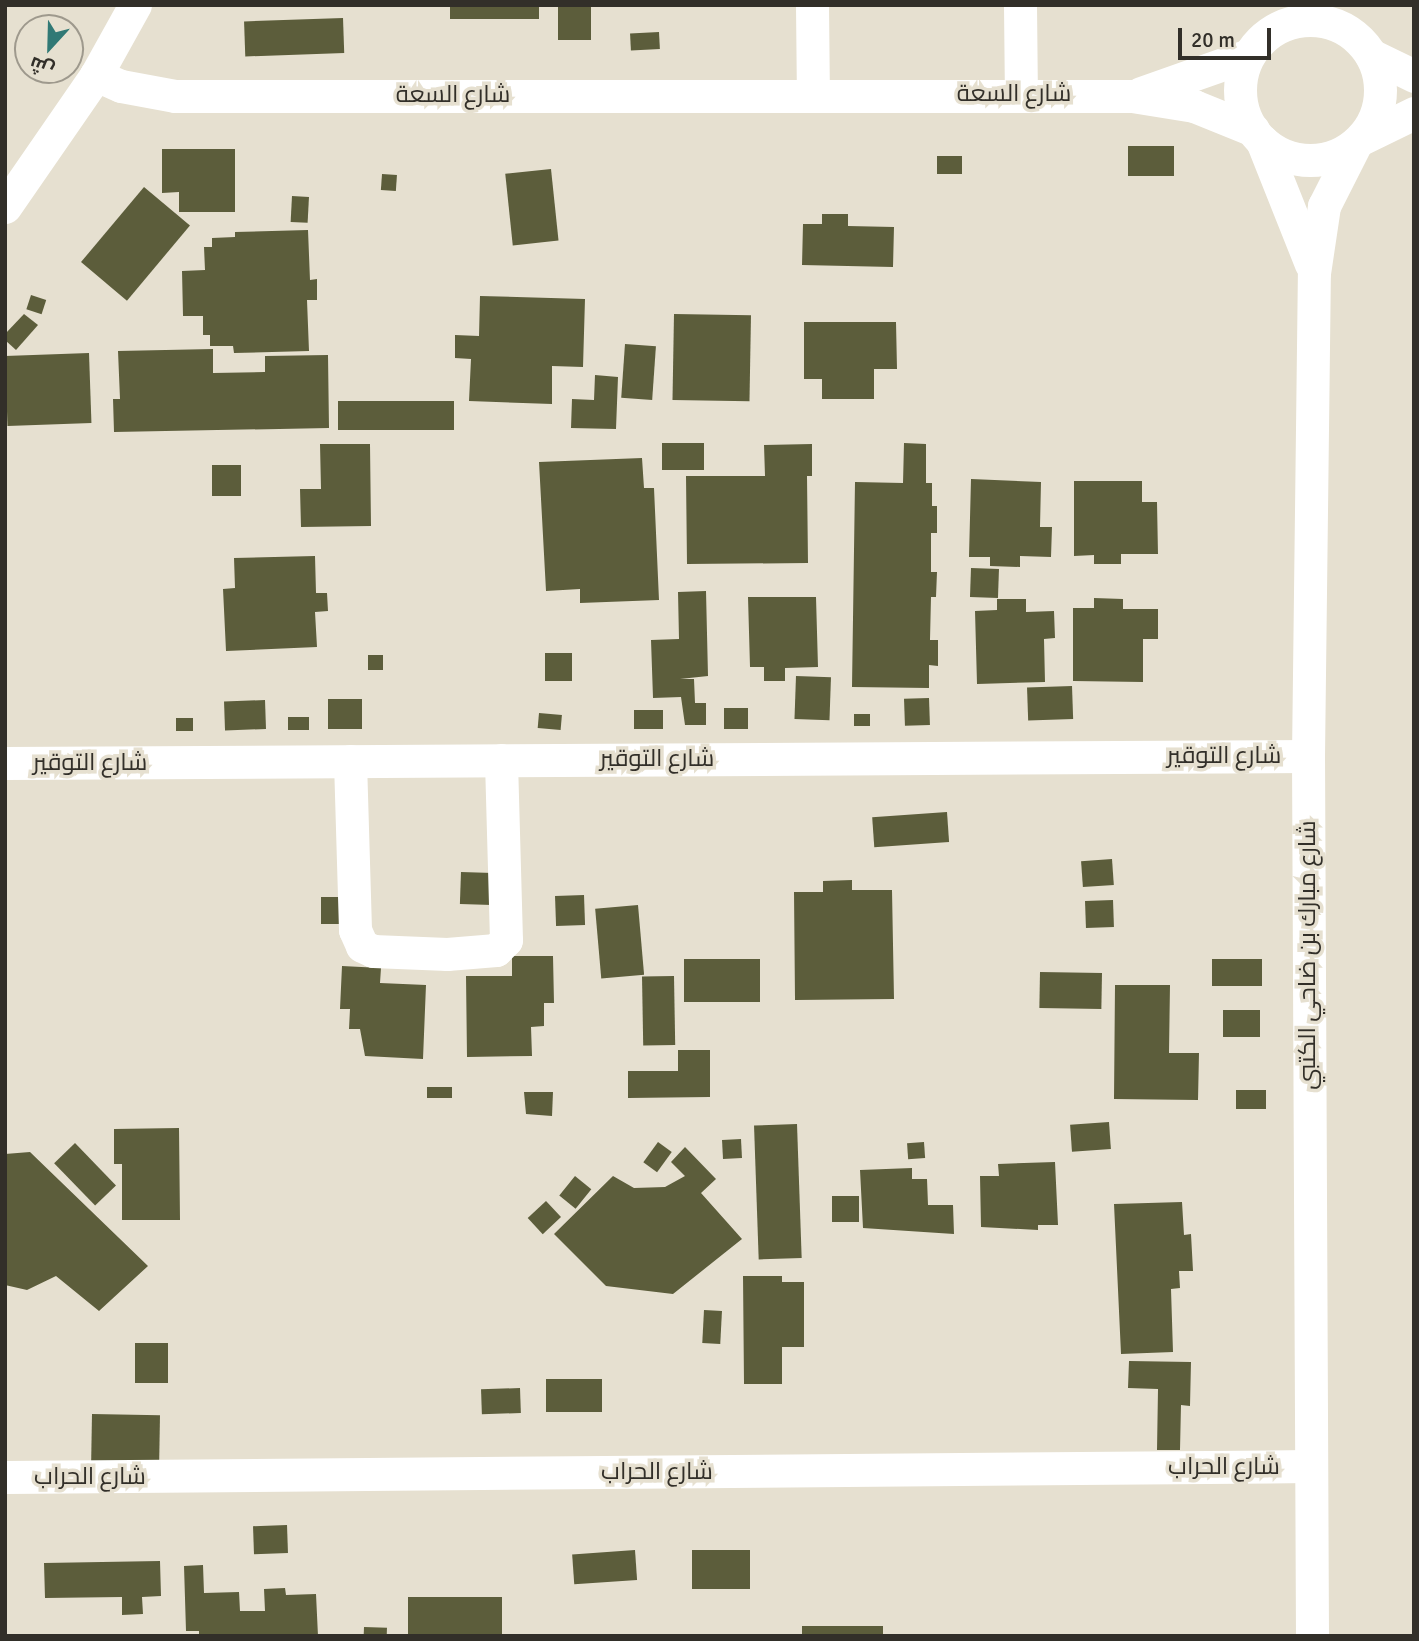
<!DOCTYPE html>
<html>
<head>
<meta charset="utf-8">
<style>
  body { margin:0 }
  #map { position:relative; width:1419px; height:1641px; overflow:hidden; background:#e6e0d0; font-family:Signika,Cairo,sans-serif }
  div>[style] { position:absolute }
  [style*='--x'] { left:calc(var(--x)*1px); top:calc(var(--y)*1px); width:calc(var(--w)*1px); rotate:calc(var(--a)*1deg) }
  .building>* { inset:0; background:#5c5d3b; transform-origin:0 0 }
  .minor>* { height:33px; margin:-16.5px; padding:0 16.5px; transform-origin:16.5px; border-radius:16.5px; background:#fff }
  .minor>.ring { margin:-16.5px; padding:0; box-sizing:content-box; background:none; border:33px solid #fff; border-radius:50% }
  span { translate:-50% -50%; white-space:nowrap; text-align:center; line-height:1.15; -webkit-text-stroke:7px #e6e0d0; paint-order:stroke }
  .street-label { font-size:24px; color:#322f29 }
  .frame { position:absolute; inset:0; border:7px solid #322f29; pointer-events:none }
  .north { position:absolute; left:14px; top:14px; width:70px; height:70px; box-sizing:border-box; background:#e6e0d0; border:2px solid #9e998d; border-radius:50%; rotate:202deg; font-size:19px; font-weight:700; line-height:28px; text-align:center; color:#322f29 }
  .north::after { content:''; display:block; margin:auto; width:24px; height:32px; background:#317975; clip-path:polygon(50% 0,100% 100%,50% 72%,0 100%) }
  .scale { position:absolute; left:1178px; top:28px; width:93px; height:32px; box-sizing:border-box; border:4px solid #322f29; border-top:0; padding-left:9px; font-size:21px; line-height:24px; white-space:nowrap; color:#322f29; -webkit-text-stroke:5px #e6e0d0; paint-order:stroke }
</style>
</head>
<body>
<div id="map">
  <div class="building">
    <div style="left:450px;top:5px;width:89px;height:14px"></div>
    <div style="left:558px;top:5px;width:33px;height:35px"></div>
    <div style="left:343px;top:18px;width:35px;height:99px;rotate:88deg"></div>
    <div style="left:659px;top:32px;width:17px;height:29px;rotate:87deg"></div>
    <div style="left:1174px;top:146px;width:30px;height:46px;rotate:90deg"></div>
    <div style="clip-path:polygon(162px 149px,235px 149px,235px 212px,179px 212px,179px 192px,162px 193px)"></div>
    <div style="left:937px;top:156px;width:25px;height:18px"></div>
    <div style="left:551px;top:169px;width:72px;height:46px;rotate:84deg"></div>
    <div style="left:382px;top:174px;width:15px;height:16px;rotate:4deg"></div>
    <div style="left:144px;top:187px;width:60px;height:98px;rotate:40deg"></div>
    <div style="left:292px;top:196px;width:17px;height:26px;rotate:3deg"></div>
    <div style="clip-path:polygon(822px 214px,848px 214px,848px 226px,894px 227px,893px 267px,802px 265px,803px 224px,822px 224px)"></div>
    <div style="clip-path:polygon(308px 230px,310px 280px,317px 279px,317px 300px,307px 300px,309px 351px,234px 353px,233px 346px,210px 346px,210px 335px,203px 335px,203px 316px,183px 316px,182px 271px,205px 270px,204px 247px,212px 247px,212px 238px,235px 237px,235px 232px)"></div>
    <div style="left:31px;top:295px;width:16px;height:15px;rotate:18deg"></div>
    <div style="clip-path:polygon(480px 296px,585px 299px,583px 367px,552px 366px,552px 404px,469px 401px,471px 359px,455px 358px,455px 335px,479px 336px)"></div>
    <div style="clip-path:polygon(24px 314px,38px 325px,16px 350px,5px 340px,5px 334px)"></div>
    <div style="left:674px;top:314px;width:77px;height:86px;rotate:1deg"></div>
    <div style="clip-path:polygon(804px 322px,896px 322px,897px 369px,874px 369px,874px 399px,822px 399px,822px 379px,804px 379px)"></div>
    <div style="left:625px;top:344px;width:31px;height:54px;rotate:4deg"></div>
    <div style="clip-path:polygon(213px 349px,213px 373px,265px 372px,265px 356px,328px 355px,329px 428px,114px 432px,113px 399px,120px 399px,118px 351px)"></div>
    <div style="left:89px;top:353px;width:70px;height:84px;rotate:88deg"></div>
    <div style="clip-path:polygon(595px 375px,618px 377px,616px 429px,571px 428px,572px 399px,594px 400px)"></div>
    <div style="left:338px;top:401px;width:116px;height:29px"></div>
    <div style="left:662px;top:443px;width:42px;height:27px"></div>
    <div style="clip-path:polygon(904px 443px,926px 444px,926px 483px,932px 483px,932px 506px,937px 506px,937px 533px,931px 533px,931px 572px,937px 572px,936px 597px,931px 597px,930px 640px,938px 640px,938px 666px,929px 665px,929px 688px,852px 687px,855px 482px,903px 483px)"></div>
    <div style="clip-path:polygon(320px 444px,370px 444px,371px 526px,301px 527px,300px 489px,321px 489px)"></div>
    <div style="clip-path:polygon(812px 444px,812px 476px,807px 476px,808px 563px,687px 564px,686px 476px,765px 476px,764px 445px)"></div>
    <div style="clip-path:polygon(642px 458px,644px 488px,654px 488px,659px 600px,580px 603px,580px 589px,546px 591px,539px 462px)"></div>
    <div style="left:241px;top:465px;width:31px;height:29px;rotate:90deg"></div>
    <div style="clip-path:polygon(971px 479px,1041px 482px,1040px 527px,1052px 527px,1051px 557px,1020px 556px,1020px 567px,990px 566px,990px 557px,969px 557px)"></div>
    <div style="clip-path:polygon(1074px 481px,1142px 481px,1142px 502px,1157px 502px,1158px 554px,1121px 554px,1121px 564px,1094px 564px,1094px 555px,1074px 556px)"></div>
    <div style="clip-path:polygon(315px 556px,316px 593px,327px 593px,328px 611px,315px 612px,317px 647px,226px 651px,223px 589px,235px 588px,234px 558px)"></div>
    <div style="left:971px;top:568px;width:28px;height:29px;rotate:2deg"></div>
    <div style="clip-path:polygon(706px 591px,708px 676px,680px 679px,694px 679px,695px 703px,706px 703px,706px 725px,685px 725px,681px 697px,653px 698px,651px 640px,679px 639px,678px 592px)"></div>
    <div style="clip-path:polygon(748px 597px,816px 597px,818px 667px,785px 668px,785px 681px,764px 681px,764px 667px,750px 667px)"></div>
    <div style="clip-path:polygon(1094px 598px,1123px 599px,1123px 609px,1158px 609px,1158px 639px,1143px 639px,1143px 682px,1073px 681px,1073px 608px,1094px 608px)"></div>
    <div style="clip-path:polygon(997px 599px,1026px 599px,1026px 612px,1054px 611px,1055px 638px,1044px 639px,1045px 682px,977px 684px,975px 611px,997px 610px)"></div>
    <div style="left:545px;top:653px;width:27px;height:28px"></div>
    <div style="left:368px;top:655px;width:15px;height:15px"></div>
    <div style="left:796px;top:676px;width:35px;height:43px;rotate:2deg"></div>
    <div style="left:1072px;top:686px;width:33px;height:45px;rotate:88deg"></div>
    <div style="left:929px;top:698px;width:27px;height:25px;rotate:88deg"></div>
    <div style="left:328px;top:699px;width:34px;height:30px"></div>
    <div style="left:265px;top:700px;width:29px;height:41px;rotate:88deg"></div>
    <div style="left:724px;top:708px;width:24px;height:21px"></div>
    <div style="left:634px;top:710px;width:29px;height:19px"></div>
    <div style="left:539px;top:713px;width:23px;height:15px;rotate:5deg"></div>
    <div style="left:854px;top:714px;width:16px;height:12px"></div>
    <div style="left:288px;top:717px;width:21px;height:13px"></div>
    <div style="left:193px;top:718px;width:13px;height:17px;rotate:90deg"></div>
    <div style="left:947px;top:812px;width:30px;height:75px;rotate:86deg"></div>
    <div style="left:1112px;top:859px;width:26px;height:31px;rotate:86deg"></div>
    <div style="left:461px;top:872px;width:32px;height:32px;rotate:2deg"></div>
    <div style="clip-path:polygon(852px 880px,852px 890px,892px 890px,894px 999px,795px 1000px,794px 892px,823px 892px,823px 881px)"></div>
    <div style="left:584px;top:895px;width:30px;height:29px;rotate:88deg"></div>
    <div style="left:321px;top:897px;width:30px;height:27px"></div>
    <div style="left:1113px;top:900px;width:27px;height:28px;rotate:88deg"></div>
    <div style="left:638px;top:905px;width:70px;height:43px;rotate:85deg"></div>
    <div style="clip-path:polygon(512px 956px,553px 956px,554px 1003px,544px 1003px,544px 1026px,531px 1027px,532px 1056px,467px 1057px,466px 976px,512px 976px)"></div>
    <div style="left:684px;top:959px;width:76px;height:43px"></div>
    <div style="left:1262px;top:959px;width:27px;height:50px;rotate:90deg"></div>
    <div style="clip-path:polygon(342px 966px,381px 968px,380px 983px,426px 985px,423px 1059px,365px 1056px,360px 1029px,349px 1029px,350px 1009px,340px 1009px)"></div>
    <div style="left:1040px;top:972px;width:62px;height:36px;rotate:1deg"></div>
    <div style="left:674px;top:976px;width:69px;height:32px;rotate:89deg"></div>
    <div style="clip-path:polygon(1115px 985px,1170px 985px,1169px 1053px,1199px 1053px,1198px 1100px,1114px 1099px)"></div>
    <div style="left:1223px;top:1010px;width:37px;height:27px"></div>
    <div style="clip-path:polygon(678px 1050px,710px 1050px,710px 1097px,628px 1098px,628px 1071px,678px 1071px)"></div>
    <div style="left:427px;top:1087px;width:25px;height:11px"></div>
    <div style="left:1266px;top:1090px;width:19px;height:30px;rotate:90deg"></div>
    <div style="clip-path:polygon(524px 1092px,553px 1092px,552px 1116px,526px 1114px)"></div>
    <div style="left:1109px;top:1122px;width:27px;height:39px;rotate:86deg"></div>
    <div style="left:797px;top:1124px;width:134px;height:43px;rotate:88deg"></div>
    <div style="clip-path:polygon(179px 1128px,180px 1220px,122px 1220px,122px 1164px,114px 1164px,114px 1129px)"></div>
    <div style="left:741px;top:1139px;width:19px;height:19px;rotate:87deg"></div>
    <div style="left:658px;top:1142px;width:17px;height:25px;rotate:36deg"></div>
    <div style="left:924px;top:1142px;width:16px;height:17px;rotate:86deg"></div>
    <div style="left:75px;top:1143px;width:59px;height:29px;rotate:46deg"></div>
    <div style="clip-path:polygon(685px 1147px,716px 1179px,701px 1193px,742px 1239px,673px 1294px,606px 1286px,554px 1234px,613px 1176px,634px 1188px,665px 1187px,685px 1176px,671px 1162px)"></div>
    <div style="clip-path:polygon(30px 1152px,148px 1266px,99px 1311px,56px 1276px,27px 1290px,5px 1285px,5px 1154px)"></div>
    <div style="clip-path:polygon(1055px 1162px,1058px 1225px,1038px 1225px,1038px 1230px,981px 1227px,980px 1176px,999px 1176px,998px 1164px)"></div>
    <div style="clip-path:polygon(912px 1168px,912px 1179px,927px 1179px,928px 1205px,953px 1205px,954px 1234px,863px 1228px,860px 1170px)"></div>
    <div style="left:575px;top:1176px;width:21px;height:25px;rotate:39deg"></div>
    <div style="left:832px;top:1196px;width:27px;height:26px"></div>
    <div style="left:546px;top:1201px;width:22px;height:25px;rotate:47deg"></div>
    <div style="clip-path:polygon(1182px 1202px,1184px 1235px,1191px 1234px,1193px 1271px,1179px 1271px,1180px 1288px,1171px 1289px,1173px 1352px,1121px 1354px,1114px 1204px)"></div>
    <div style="clip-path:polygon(743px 1276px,782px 1276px,782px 1282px,804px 1282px,804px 1347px,782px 1347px,782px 1384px,744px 1384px)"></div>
    <div style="left:704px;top:1310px;width:18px;height:33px;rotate:3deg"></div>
    <div style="left:135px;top:1343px;width:33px;height:40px"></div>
    <div style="clip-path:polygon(1129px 1361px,1191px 1362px,1190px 1406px,1181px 1405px,1180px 1450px,1157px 1450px,1158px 1389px,1128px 1388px)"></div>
    <div style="left:546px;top:1379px;width:56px;height:33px"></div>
    <div style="left:520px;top:1388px;width:25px;height:39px;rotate:88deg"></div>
    <div style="left:92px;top:1414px;width:68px;height:52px;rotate:1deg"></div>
    <div style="left:287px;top:1525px;width:28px;height:34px;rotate:88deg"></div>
    <div style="left:635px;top:1550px;width:30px;height:63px;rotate:86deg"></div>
    <div style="left:692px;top:1550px;width:58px;height:39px"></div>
    <div style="clip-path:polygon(160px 1561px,161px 1596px,142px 1597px,143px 1614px,122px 1615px,122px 1597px,45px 1598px,44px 1563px)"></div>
    <div style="clip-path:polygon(203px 1565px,204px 1593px,239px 1592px,240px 1611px,265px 1611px,264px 1589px,285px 1588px,286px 1595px,316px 1594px,318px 1636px,199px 1636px,199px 1631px,186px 1631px,184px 1566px)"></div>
    <div style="left:408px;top:1597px;width:94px;height:39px"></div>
    <div style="left:802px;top:1626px;width:81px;height:10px"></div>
    <div style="left:364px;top:1627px;width:23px;height:9px;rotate:2deg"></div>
  </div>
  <div class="minor">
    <div style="--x:812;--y:5;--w:89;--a:89.4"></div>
    <div style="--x:1020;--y:5;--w:89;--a:89.4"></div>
    <div class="ring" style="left:1240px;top:20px;width:107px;height:107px"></div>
    <div style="--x:1371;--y:55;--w:48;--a:26"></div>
    <div style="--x:96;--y:75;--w:27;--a:24"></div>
    <div style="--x:121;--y:86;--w:55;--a:10.5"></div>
    <div style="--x:175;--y:96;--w:957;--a:0"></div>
    <div style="--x:1132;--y:96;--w:63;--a:9.2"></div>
    <div style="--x:1194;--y:106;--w:64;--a:22.1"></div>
    <div style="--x:1141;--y:93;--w:114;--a:-19.4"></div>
    <div style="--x:1361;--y:139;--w:59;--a:-26.1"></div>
    <div style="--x:1262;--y:141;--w:132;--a:68.3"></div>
    <div style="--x:5;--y:207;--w:160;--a:-55.4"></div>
    <div style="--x:96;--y:75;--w:80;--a:-60.9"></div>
    <div style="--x:350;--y:761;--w:169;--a:88.3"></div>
    <div style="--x:355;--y:930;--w:17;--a:66"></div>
    <div style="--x:362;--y:946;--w:12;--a:24"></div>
    <div style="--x:373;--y:951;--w:74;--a:2.3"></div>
    <div style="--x:447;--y:954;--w:49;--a:-4.7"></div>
    <div style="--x:496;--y:950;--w:14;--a:-45"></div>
    <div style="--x:506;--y:940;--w:180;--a:-91.6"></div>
    <div style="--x:5;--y:763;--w:1303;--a:-0.31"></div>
    <div style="--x:5;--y:1477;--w:1303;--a:-0.48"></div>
    <div style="--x:1312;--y:1636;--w:880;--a:-90.26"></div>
    <div style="--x:1308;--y:756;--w:483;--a:-89.3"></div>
    <div style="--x:1314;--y:273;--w:68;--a:-81.5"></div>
    <div style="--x:1324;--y:206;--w:68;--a:-63.1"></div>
  </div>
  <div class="street-label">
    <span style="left:1014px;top:94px">شارع السعة</span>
    <span style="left:453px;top:95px">شارع السعة</span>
    <span style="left:1224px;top:756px">شارع التوقير</span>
    <span style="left:657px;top:759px">شارع التوقير</span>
    <span style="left:90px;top:763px">شارع التوقير</span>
    <span style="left:1308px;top:955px;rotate:-90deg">شارع مبارك بن ضاحي الكتبي</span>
    <span style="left:1224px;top:1467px">شارع الحراب</span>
    <span style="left:657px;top:1472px">شارع الحراب</span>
    <span style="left:90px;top:1477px">شارع الحراب</span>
  </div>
  <div class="frame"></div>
  <div class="north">ش</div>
  <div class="scale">20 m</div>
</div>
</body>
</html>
